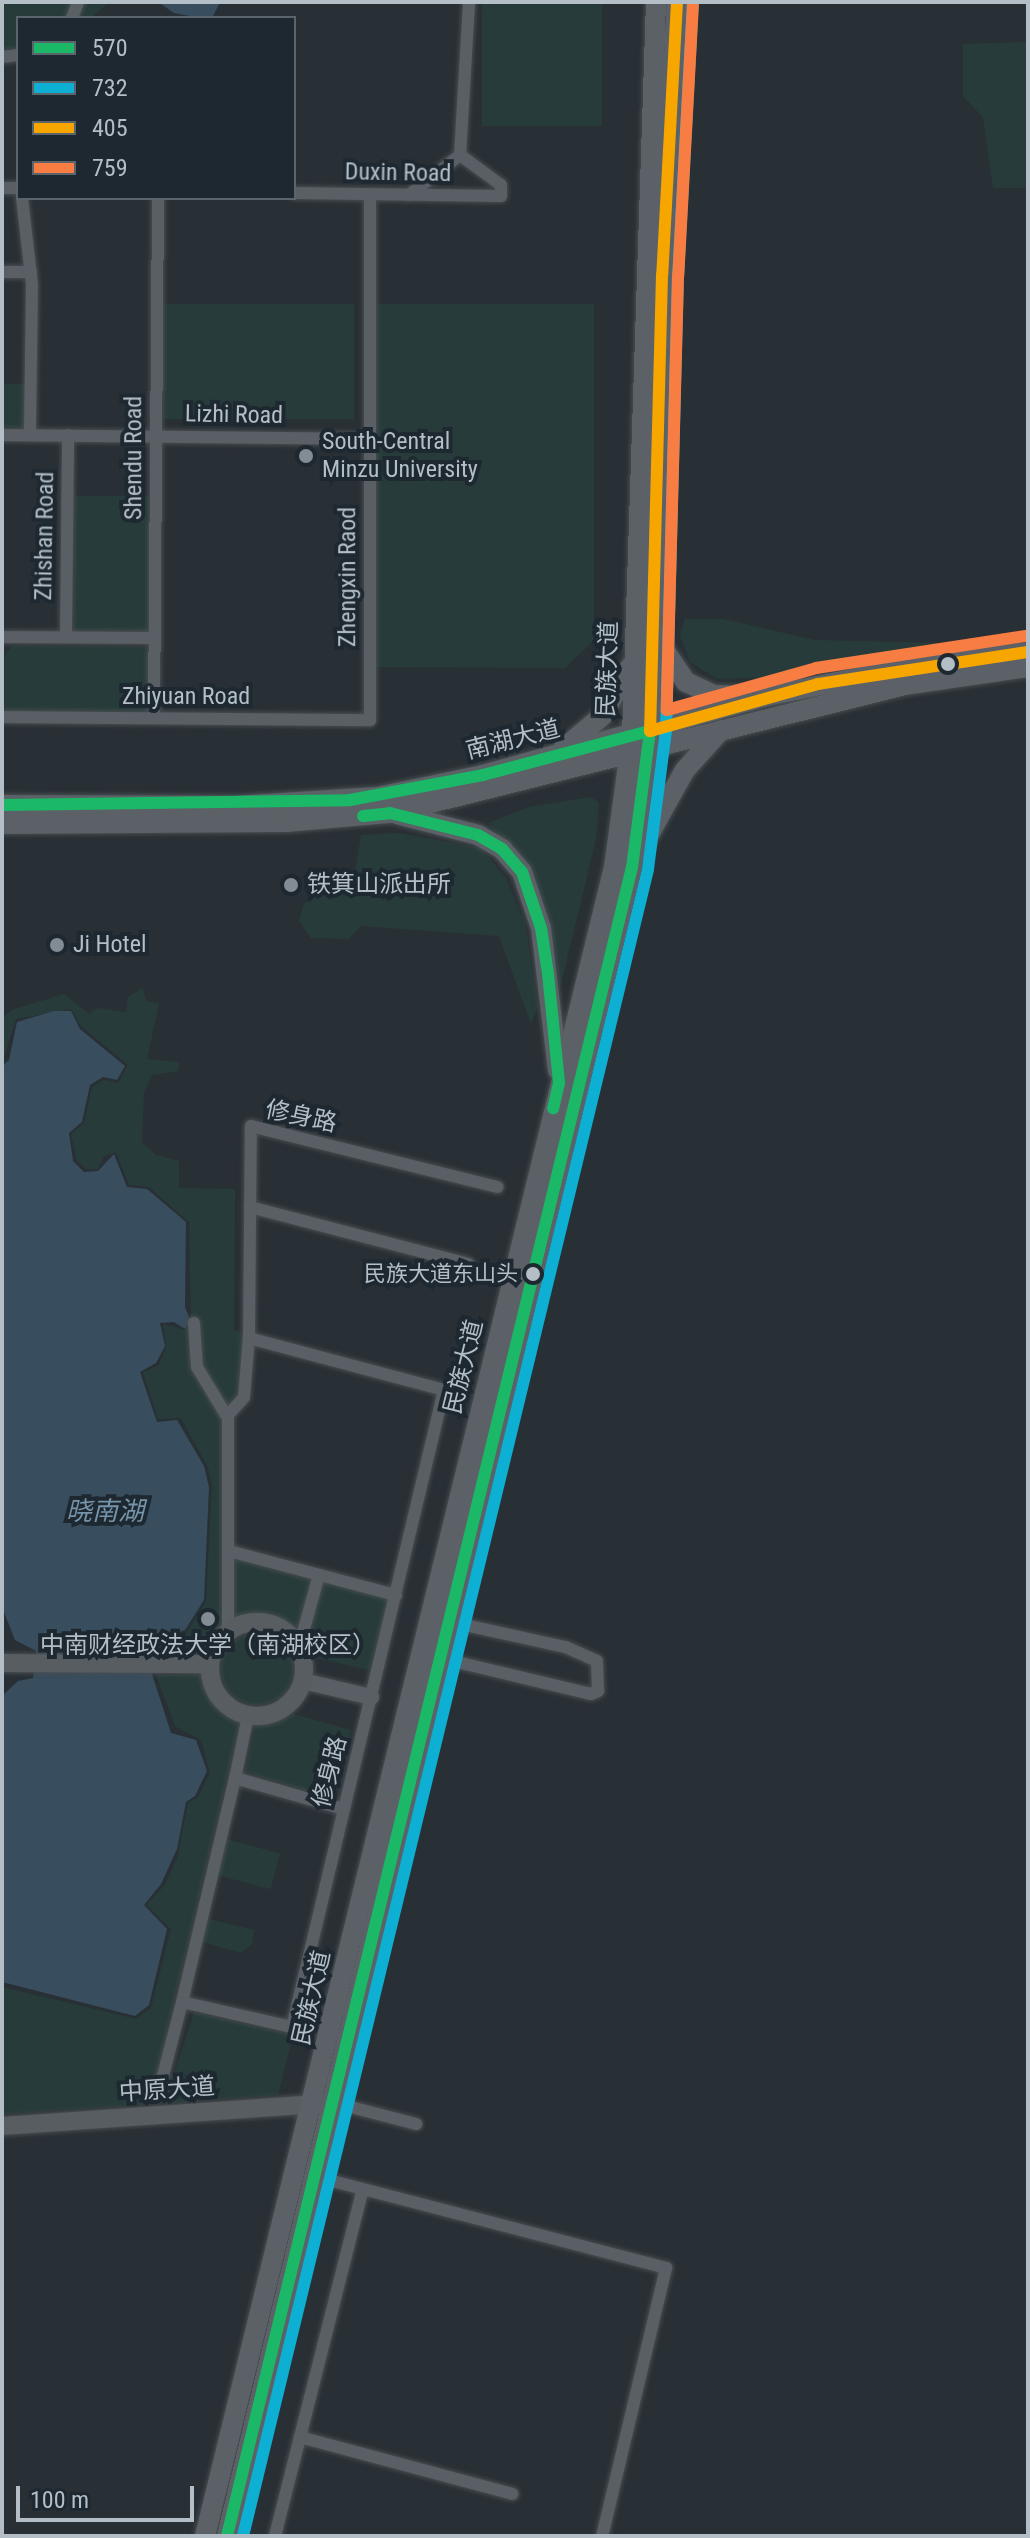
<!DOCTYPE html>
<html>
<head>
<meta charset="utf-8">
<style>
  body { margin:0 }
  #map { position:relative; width:1030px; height:2538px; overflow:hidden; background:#293035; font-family:"Roboto Condensed","Noto Sans SC",sans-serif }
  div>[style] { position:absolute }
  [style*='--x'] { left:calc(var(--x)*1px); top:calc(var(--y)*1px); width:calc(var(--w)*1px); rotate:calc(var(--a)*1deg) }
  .green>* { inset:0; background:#273c3a; transform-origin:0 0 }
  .round { border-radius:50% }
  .water>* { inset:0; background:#384d5d }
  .roads { filter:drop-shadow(0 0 2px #474c50) drop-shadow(0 0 2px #474c50) }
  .minor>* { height:12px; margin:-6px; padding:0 6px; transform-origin:6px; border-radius:6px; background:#595f64 }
  .tertiary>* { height:16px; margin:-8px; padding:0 8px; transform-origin:8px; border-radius:8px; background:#595f64 }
  .secondary>* { height:18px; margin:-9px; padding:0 9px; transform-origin:9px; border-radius:9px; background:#585d62 }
  .secondary>.ring { margin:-9px; padding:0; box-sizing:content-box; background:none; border:18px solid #585d62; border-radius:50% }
  .primary>* { height:20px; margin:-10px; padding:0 10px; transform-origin:10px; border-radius:10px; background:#5b6166 }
  .bus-1>* { height:12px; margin:-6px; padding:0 6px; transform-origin:6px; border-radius:6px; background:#1ab867 }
  .bus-2>* { height:12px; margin:-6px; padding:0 6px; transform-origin:6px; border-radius:6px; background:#0dafd3 }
  .bus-3>* { height:12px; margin:-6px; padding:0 6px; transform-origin:6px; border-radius:6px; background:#f7a600 }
  .bus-4>* { height:12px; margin:-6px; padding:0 6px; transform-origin:6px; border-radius:6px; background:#f77d43 }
  .dots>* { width:22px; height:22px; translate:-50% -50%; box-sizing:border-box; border:4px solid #1d2830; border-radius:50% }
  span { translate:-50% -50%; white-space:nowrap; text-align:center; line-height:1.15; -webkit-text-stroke:8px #1d2830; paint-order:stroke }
  .bus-label { font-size:22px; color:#b3bec6 }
  .right { translate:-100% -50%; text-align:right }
  .street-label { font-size:24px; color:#b3bec6 }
  .poi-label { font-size:24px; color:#b3bec6 }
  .left { translate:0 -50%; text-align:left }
  .water-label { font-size:26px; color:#7594a9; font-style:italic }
  .frame { position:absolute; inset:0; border:4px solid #b3bec6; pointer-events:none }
  .legend { position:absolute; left:16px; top:16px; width:280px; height:184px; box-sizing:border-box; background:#1d2830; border:2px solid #59646c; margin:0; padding:10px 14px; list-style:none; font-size:24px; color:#b3bec6 }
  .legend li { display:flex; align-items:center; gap:16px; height:40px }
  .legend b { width:40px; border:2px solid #59646c }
  .scale { position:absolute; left:16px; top:2486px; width:178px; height:36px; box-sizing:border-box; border:4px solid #b3bec6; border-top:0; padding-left:10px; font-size:24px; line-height:28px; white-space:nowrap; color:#b3bec6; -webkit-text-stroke:6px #1d2830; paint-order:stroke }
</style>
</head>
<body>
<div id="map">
  <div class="green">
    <div style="clip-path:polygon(2px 2px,109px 2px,91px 18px,18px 18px,18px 48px,2px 49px)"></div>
    <div style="left:482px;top:2px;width:120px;height:124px"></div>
    <div style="clip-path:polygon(1028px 42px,1028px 188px,993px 188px,983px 117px,963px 96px,963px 44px)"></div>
    <div style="left:163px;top:304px;width:191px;height:115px"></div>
    <div style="clip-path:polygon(376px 304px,594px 304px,594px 640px,565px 668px,376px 667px)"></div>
    <div style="left:2px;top:384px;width:23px;height:43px"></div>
    <div style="left:74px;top:496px;width:77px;height:135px"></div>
    <div style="clip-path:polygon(685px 619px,723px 619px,814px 640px,983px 644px,845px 663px,797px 676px,717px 679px,690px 662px,680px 635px)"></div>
    <div style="clip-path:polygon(12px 646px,150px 647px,149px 713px,5px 712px,5px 655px)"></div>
    <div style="clip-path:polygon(591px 797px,599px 803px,596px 839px,559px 992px,541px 894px,488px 823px,529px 807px)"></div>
    <div style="clip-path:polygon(399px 833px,481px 848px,506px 878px,525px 923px,538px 1007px,531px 1024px,499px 936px,361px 926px,348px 939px,311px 938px,299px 921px,304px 904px,320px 894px,352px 890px,361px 835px)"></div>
    <div style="clip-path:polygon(143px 988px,146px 1001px,159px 1003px,147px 1059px,179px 1062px,178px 1071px,152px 1075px,144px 1092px,142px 1142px,156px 1155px,179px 1161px,179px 1188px,235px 1189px,234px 1330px,245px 1334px,241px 1393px,226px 1415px,224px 1624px,208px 1641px,204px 1655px,158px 1655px,158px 1643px,187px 1633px,206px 1601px,212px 1486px,208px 1467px,181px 1418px,158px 1419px,143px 1372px,159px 1365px,166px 1347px,163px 1324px,186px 1330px,191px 1318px,189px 1222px,149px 1187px,129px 1185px,116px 1152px,104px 1156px,98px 1169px,86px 1169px,77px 1161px,71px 1134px,84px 1123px,92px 1087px,104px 1080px,118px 1083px,128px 1065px,80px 1025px,71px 1009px,16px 1019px,2px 1063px,2px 1018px,12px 1010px,64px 994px,89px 1014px,97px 1008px,126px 1012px,128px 997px)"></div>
    <div style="clip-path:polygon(233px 1556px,314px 1578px,297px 1631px,263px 1614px,233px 1619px)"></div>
    <div style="clip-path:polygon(322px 1580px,390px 1598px,369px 1670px,311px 1657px,305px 1642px)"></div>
    <div class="round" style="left:221px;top:1633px;width:72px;height:72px"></div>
    <div style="clip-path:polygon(201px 1674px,211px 1703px,240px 1722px,157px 2073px,174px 2075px,194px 2012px,293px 2035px,278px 2095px,2px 2114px,2px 1987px,136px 2019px,151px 2008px,171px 1929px,146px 1905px,165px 1885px,177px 1859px,188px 1803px,198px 1797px,210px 1773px,201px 1740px,175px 1726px,156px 1675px)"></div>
    <div style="clip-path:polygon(293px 1714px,351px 1730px,335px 1799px,245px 1772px,256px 1725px)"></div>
    <div style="left:226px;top:1839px;width:56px;height:37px;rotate:15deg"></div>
    <div style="clip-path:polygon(205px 1918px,254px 1930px,252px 1944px,241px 1953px,199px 1941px)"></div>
  </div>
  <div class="water">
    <div style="clip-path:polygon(158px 2px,220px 2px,212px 18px,200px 18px,174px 13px)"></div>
    <div style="clip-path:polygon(54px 1011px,71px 1011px,80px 1029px,125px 1066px,117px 1080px,103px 1077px,90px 1085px,82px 1122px,69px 1133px,73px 1161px,84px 1172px,98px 1171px,114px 1154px,127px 1187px,147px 1189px,186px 1222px,185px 1307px,190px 1320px,185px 1329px,174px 1322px,160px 1323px,165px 1346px,156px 1363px,140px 1372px,157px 1422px,177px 1420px,204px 1466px,209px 1487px,204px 1600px,185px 1630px,155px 1642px,151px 1671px,171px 1733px,196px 1740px,207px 1771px,195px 1796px,186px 1802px,177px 1849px,161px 1884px,144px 1905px,167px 1929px,149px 2005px,135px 2016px,2px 1982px,2px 1696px,18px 1681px,33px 1678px,36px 1651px,15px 1640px,2px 1607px,2px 1066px,9px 1060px,17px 1022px)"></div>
  </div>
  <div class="roads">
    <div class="minor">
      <div style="--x:72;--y:18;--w:17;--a:-69"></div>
      <div style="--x:2;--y:57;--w:16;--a:-7"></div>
      <div style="--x:460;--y:155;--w:153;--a:-86.6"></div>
      <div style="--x:2;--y:188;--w:16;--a:0"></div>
      <div style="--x:294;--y:193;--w:207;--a:0.8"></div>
      <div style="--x:501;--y:196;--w:11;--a:-90"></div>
      <div style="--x:501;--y:185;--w:51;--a:-143.8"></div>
      <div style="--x:409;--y:195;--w:65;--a:-38.1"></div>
      <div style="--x:22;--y:198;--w:88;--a:83.4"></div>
      <div style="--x:32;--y:285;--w:150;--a:90.8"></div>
      <div style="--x:2;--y:272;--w:29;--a:0"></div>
      <div style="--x:2;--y:435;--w:368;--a:0.6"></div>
      <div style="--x:3;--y:637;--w:152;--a:0.4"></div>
      <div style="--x:66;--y:637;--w:202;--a:-89.4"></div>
      <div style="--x:2;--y:717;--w:368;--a:0.5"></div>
      <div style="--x:370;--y:720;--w:525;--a:-90"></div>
      <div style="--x:154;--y:718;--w:520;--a:-89.56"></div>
      <div style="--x:250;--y:1207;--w:226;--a:14.6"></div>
      <div style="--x:194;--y:1323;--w:44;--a:86.1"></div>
      <div style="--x:197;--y:1367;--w:56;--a:58.9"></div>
      <div style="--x:229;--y:1551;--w:173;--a:14.8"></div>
      <div style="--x:228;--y:1631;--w:216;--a:-90"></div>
      <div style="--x:228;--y:1415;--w:24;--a:-48"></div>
      <div style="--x:244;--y:1397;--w:59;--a:-85.2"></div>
      <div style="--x:249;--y:1338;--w:212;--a:-89.5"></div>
      <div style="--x:251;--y:1126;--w:254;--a:13.9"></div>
      <div style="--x:299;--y:1647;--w:75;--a:-74.5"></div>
      <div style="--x:436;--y:1664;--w:25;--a:-2"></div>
      <div style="--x:461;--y:1663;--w:134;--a:13.4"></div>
      <div style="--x:591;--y:1694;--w:8;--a:-23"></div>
      <div style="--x:598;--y:1691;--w:30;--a:-92"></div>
      <div style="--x:597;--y:1661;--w:35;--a:-156"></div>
      <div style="--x:565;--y:1647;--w:117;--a:-167.6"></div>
      <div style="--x:248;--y:1716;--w:63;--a:101.8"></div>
      <div style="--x:235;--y:1778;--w:113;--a:15.9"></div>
      <div style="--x:235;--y:1778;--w:230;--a:103.3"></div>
      <div style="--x:182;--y:2002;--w:113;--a:12.8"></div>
      <div style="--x:292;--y:2027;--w:655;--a:-76.58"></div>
      <div style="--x:444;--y:1390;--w:202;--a:-165.1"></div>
      <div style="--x:159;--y:2091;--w:92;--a:-75.5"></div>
      <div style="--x:335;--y:2103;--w:84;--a:14.5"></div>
      <div style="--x:317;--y:2177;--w:361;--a:14.6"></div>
      <div style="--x:666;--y:2268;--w:276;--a:103.4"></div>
      <div style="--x:300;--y:2437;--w:220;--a:15"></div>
      <div style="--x:275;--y:2536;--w:355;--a:-75.8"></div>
    </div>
    <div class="tertiary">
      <div style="--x:303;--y:1681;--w:70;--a:13.2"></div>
    </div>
    <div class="secondary">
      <div class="ring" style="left:210px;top:1622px;width:76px;height:76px"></div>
      <div style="--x:2;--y:1663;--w:208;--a:0.3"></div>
      <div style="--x:2;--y:2126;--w:334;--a:-4"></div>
    </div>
    <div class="primary">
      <div style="--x:654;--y:635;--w:57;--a:55.8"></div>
      <div style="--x:686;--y:682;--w:31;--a:25"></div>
      <div style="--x:714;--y:695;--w:32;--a:2"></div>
      <div style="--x:563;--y:749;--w:51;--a:-40.2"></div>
      <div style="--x:602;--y:716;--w:56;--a:-60.3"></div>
      <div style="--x:2;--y:805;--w:231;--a:0.2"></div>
      <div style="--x:233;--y:806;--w:144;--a:-3.6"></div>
      <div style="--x:377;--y:797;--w:108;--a:-11.7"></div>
      <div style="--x:483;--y:775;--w:290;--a:-15.6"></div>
      <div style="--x:762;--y:697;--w:171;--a:-11.4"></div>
      <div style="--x:930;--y:663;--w:99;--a:-6.4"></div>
      <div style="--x:397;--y:814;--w:84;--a:14.5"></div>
      <div style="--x:478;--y:835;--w:28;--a:30"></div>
      <div style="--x:502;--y:849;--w:30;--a:49"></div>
      <div style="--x:522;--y:872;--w:59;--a:71.3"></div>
      <div style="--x:541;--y:928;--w:143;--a:83.2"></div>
      <div style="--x:2;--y:824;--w:285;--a:-0.4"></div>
      <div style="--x:287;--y:822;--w:103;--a:-5"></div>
      <div style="--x:390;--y:813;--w:531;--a:-13.96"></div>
      <div style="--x:905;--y:685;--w:124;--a:-8.3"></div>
      <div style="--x:641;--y:849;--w:90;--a:-60.9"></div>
      <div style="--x:685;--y:770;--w:54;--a:-48"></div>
      <div style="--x:205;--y:2536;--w:1718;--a:-76.23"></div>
      <div style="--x:614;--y:867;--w:132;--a:-82.2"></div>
      <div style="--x:632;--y:736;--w:734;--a:-88.13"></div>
      <div style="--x:227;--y:2536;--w:1717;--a:-76.36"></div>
      <div style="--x:632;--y:867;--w:137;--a:-82.5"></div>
      <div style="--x:650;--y:731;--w:456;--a:-88.5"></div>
      <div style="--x:662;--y:275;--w:273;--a:-86.9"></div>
    </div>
  </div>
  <div class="bus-1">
    <div style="--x:2;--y:805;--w:348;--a:-0.8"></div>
    <div style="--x:350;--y:800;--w:135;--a:-10.6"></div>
    <div style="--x:483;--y:775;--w:173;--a:-14.8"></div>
    <div style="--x:650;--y:731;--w:137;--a:97.5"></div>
    <div style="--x:632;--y:867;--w:1717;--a:103.64"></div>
    <div style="--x:363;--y:816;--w:27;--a:-6"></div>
    <div style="--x:390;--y:813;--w:91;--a:14"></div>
    <div style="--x:478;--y:835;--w:28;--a:30"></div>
    <div style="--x:502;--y:849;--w:30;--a:49"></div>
    <div style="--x:522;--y:872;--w:59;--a:71.3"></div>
    <div style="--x:541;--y:928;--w:47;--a:81.3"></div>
    <div style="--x:548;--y:974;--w:110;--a:84.2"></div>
    <div style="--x:559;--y:1083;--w:26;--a:103"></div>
  </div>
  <div class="bus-2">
    <div style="--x:243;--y:2536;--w:1715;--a:-76.34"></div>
    <div style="--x:648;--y:869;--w:139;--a:-82.6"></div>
    <div style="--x:666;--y:731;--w:455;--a:-88.5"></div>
    <div style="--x:678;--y:276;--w:273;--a:-86.9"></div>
  </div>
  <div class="bus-3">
    <div style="--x:677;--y:2;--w:273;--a:93.1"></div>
    <div style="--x:662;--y:275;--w:456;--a:91.5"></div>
    <div style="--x:650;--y:731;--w:174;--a:-15.6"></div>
    <div style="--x:818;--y:684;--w:212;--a:-8.7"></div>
  </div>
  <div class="bus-4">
    <div style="--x:693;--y:3;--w:273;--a:93.1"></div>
    <div style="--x:678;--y:276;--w:434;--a:91.5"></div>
    <div style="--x:667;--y:710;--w:155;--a:-15.7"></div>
    <div style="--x:816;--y:668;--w:212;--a:-8.7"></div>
  </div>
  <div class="dots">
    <div style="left:306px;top:456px;background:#838c93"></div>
    <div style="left:948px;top:664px;background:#b3bec6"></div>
    <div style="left:291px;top:885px;background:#838c93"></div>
    <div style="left:57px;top:945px;background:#838c93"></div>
    <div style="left:533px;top:1274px;background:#b3bec6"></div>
    <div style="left:208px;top:1619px;background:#838c93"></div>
  </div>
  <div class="bus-label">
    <span class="right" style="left:518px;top:1274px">民族大道东山头</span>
  </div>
  <div class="street-label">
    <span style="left:398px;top:173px;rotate:1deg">Duxin Road</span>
    <span style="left:234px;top:415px;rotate:1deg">Lizhi Road</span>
    <span style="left:134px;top:458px;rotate:-90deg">Shendu Road</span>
    <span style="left:45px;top:536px;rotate:-89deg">Zhishan Road</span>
    <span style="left:348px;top:577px;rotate:-90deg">Zhengxin Raod</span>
    <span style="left:608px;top:669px;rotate:-88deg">民族大道</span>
    <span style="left:186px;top:697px">Zhiyuan Road</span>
    <span style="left:513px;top:740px;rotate:-14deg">南湖大道</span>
    <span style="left:301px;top:1117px;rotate:12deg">修身路</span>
    <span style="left:464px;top:1367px;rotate:-76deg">民族大道</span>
    <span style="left:330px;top:1772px;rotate:-76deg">修身路</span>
    <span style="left:312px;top:1998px;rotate:-77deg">民族大道</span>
    <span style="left:167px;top:2090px;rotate:-4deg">中原大道</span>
  </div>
  <div class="poi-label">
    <span class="left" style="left:322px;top:456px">South-Central<br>Minzu University</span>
    <span class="left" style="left:307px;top:885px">铁箕山派出所</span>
    <span class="left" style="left:73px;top:945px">Ji Hotel</span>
    <span style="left:208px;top:1646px">中南财经政法大学（南湖校区）</span>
  </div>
  <div class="water-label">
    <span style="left:105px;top:1512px">晓南湖</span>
  </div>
  <div class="frame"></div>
  <ul class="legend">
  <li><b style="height:10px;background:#1ab867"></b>570</li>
  <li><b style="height:10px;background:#0dafd3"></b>732</li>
  <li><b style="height:10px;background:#f7a600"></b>405</li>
  <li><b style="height:10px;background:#f77d43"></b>759</li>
  </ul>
  <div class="scale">100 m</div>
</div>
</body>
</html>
